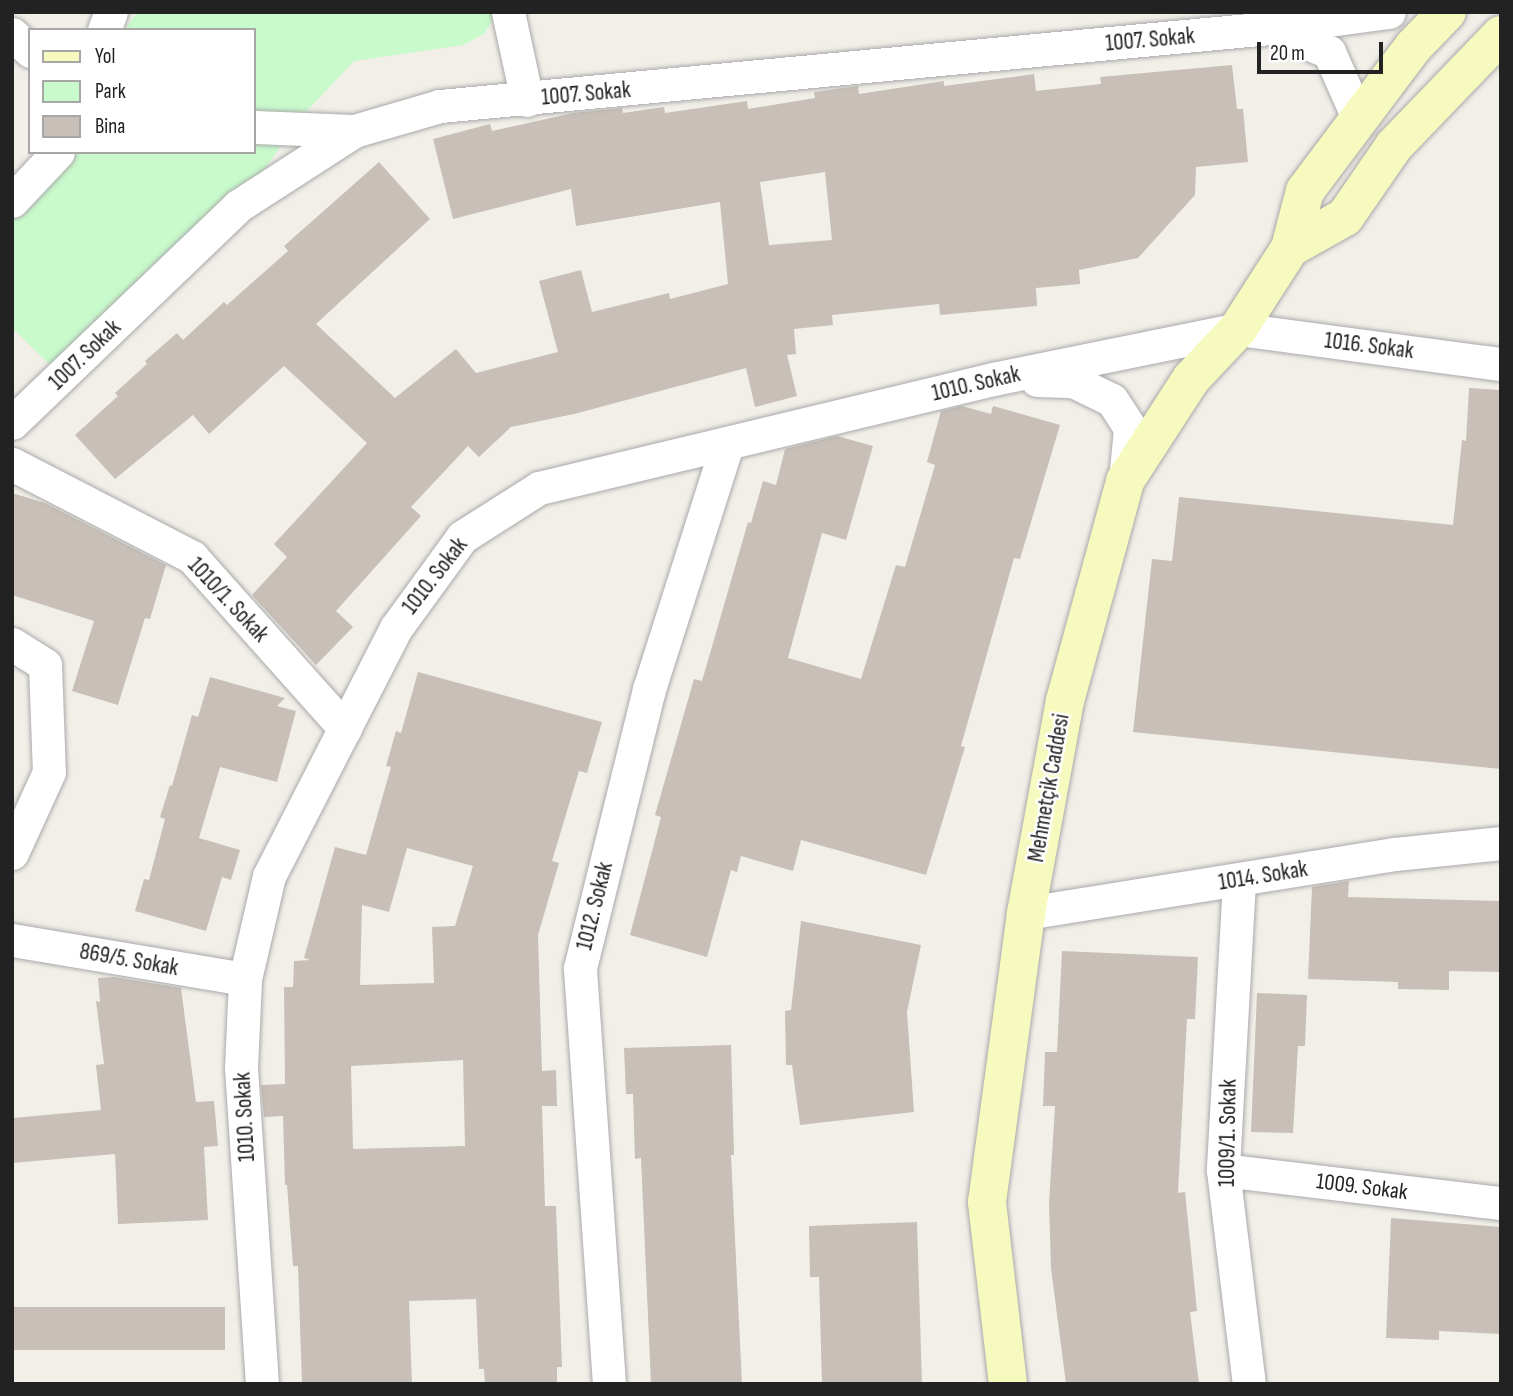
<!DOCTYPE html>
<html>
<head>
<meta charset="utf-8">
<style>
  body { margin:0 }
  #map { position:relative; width:1513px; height:1396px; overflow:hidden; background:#f2efe9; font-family:"Sofia Sans Condensed",sans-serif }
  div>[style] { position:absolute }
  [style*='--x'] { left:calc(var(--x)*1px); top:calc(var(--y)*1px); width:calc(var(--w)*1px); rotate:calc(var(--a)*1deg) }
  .park>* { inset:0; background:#c8facc }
  .building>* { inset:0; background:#c7bfb8; transform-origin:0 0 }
  .roads { filter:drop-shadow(0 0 2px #a9a9a9) drop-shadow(0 0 2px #a9a9a9) }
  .street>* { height:33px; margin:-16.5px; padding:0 16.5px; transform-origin:16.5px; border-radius:16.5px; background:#fff }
  .secondary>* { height:38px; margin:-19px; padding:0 19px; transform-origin:19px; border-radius:19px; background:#f7fabf }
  span { translate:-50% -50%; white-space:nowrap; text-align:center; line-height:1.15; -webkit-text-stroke:5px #fff; paint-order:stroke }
  .street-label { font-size:23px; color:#222 }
  .frame { position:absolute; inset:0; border:14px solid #222; pointer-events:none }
  .legend { position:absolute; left:28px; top:28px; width:228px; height:126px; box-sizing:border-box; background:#fff; border:2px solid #a7a7a7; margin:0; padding:9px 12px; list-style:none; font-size:21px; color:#222 }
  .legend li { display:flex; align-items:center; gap:14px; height:35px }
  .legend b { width:35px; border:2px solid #a7a7a7 }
  .scale { position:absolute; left:1257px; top:42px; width:126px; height:32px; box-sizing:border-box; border:4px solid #222; border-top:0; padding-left:9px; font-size:21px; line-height:24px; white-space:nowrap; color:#222; -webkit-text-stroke:5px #fff; paint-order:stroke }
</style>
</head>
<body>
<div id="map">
  <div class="park">
    <div style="clip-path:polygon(138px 12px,493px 12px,494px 18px,484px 34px,463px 45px,354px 61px,305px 113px,238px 206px,63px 377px,12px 328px,12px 201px,58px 152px,254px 152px,254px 30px,124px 30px)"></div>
  </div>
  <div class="building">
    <div style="clip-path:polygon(evenodd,1232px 65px,1237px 109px,1243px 109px,1248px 162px,1196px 167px,1195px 195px,1138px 258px,1079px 270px,1080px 284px,1036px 288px,1037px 306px,940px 315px,939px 304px,832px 315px,833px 325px,794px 329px,796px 354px,787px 355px,797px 396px,755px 407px,746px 368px,574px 414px,511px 427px,479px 457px,468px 446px,411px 507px,421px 516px,336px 611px,353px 627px,316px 665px,252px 595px,287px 557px,274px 544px,367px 443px,284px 366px,209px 434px,193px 415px,115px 479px,75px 435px,118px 396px,115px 393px,147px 364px,145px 361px,177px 333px,183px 340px,224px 302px,227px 305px,288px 251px,284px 246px,379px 162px,430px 219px,316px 324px,395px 398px,456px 349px,476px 373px,558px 352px,539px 281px,581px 270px,592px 312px,669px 293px,670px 299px,728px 284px,720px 202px,576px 226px,571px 189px,453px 219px,433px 139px,490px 124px,492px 131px,573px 113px,622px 108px,623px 113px,664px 107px,665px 113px,747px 101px,748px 109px,815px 98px,814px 92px,858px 86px,859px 94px,944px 81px,944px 86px,1034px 74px,1036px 91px,1101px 84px,1100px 77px,1232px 65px,825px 172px,832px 240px,769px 245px,760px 182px,825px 172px)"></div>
    <div style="clip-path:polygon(1469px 388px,1501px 390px,1501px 769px,1133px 732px,1152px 559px,1172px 561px,1179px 497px,1453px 525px,1462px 440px,1466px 441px)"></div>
    <div style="clip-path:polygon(962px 406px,991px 414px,993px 406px,1060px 425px,1020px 559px,1014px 558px,961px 746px,965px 747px,926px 875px,801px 840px,793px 871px,741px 856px,737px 872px,731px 870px,707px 957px,630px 935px,661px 817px,655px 815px,694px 679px,702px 681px,748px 522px,751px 523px,763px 481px,776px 485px,785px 449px,837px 436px,873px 446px,846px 540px,822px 533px,788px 658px,861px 679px,896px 565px,905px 567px,935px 465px,927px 462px,941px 411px)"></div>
    <div style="clip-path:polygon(12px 493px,45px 503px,166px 565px,150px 619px,145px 618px,118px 705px,72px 691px,94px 621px,12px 595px)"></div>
    <div style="clip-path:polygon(evenodd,418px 672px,602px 722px,587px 773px,579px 771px,552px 861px,559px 863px,538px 935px,542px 1071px,556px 1070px,557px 1106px,542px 1106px,545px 1206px,556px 1206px,562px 1367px,557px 1367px,557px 1384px,485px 1384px,484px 1369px,479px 1369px,476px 1299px,409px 1301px,412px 1384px,302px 1384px,298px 1266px,293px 1266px,287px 1185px,285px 1185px,283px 1116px,264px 1117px,261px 1085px,285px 1084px,284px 987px,293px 987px,294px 961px,310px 960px,304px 958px,335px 847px,366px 855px,391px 767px,386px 766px,396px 731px,401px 733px,418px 672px,407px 848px,473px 866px,455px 926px,432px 927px,434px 983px,360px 985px,362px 905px,389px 912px,407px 848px,418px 672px,463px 1060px,465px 1146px,353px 1149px,351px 1066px,463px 1060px)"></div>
    <div style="clip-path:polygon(210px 677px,285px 698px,277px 706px,296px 711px,277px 782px,220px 767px,199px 838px,240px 850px,231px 880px,222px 877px,206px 931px,135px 911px,144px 879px,149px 880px,165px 819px,160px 817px,170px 785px,172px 786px,192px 715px,198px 717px)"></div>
    <div style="clip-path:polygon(1349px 881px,1348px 897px,1501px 901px,1501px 972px,1449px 971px,1449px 990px,1398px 989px,1398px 982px,1308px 979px,1312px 887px)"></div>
    <div style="clip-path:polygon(801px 921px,921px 945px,907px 1012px,914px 1112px,800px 1125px,792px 1065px,786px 1065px,785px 1011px,791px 1010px)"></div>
    <div style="clip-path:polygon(1062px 951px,1198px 957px,1195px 1019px,1187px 1019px,1178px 1193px,1185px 1192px,1197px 1311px,1190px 1312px,1199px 1384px,1066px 1384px,1051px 1268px,1049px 1203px,1055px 1106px,1043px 1106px,1045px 1052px,1057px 1052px)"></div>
    <div style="clip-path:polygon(114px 977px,181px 988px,196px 1102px,214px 1101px,218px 1146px,204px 1147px,208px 1220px,118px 1224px,115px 1154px,12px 1163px,12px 1118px,101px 1110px,96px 1065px,104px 1064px,96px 1001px,100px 1002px,98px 978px)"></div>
    <div style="clip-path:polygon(1257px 993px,1307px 995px,1305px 1046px,1298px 1046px,1293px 1133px,1251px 1132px)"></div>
    <div style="clip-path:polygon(731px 1045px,734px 1155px,731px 1155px,742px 1384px,651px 1384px,641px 1158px,635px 1159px,633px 1094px,626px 1094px,624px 1048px)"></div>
    <div style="clip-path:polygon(1391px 1218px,1501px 1227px,1501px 1334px,1439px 1331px,1439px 1340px,1386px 1338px)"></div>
    <div style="clip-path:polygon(917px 1222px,922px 1384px,822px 1384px,819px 1277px,810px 1277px,809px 1226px)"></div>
    <div style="left:225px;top:1307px;width:43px;height:213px;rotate:90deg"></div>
  </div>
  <div class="roads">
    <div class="street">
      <div style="--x:508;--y:12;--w:90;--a:77.8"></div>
      <div style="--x:1273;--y:29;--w:61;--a:22.3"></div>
      <div style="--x:1329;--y:52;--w:74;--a:66.2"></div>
      <div style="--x:104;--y:30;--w:19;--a:-69"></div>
      <div style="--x:12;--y:34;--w:25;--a:43"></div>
      <div style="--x:254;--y:127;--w:100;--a:2.3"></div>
      <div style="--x:12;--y:201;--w:67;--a:-46.8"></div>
      <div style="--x:1037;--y:380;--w:36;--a:2"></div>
      <div style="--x:1073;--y:381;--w:43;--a:26"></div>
      <div style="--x:1112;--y:400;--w:33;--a:57"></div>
      <div style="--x:1130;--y:428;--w:53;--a:95.4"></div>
      <div style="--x:12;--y:423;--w:313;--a:-43.8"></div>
      <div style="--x:238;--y:206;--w:138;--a:-32.9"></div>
      <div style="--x:354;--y:131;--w:90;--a:-16.2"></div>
      <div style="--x:440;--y:106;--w:834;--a:-5.37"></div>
      <div style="--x:1270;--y:28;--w:120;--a:-7.7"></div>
      <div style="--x:12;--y:464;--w:203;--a:27.3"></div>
      <div style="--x:192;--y:557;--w:230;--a:48.3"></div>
      <div style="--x:12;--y:644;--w:39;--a:32"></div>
      <div style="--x:45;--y:665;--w:107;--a:87.9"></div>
      <div style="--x:49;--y:772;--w:89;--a:114.6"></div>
      <div style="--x:1239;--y:881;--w:289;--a:93.2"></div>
      <div style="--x:1223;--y:1170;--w:216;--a:83.1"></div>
      <div style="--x:1026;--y:913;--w:374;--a:-9.1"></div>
      <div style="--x:1395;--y:854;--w:107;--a:-5.9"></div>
      <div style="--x:12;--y:940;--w:236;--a:9.5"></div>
      <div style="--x:1223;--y:1170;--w:280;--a:6.8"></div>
      <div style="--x:262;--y:1384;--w:317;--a:-93.8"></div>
      <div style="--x:241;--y:1068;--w:89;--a:-87.4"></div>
      <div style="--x:245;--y:979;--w:106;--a:-76.9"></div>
      <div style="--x:269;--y:876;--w:279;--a:-62.9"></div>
      <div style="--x:396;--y:628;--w:112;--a:-54"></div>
      <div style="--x:462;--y:537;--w:91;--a:-32.5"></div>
      <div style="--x:539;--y:488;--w:467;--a:-13.5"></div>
      <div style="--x:993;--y:379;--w:250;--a:-11.5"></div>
      <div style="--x:1238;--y:329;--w:265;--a:7.6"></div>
      <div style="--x:609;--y:1384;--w:417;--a:-94"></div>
      <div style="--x:580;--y:968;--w:287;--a:-76.1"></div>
      <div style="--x:649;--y:689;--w:256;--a:-72.3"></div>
    </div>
    <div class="secondary">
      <div style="--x:1290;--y:248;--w:63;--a:-29.4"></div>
      <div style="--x:1345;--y:217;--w:86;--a:-55.4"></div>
      <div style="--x:1394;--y:146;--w:154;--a:-46.1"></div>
      <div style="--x:1008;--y:1384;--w:183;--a:-96.6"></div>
      <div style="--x:987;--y:1202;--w:292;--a:-82.3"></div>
      <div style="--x:1026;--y:913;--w:216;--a:-79.6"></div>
      <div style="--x:1065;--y:701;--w:228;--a:-74.7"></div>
      <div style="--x:1125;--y:481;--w:121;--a:-57.1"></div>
      <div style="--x:1191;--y:379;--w:69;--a:-46.8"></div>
      <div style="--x:1238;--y:329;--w:96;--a:-57.3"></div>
      <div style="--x:1290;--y:248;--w:59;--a:-75.3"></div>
      <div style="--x:1305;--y:191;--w:181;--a:-53.1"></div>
      <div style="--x:1414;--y:46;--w:47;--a:-45.9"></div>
    </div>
  </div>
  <div class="street-label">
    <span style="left:1150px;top:40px;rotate:-5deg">1007. Sokak</span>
    <span style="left:586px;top:94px;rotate:-5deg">1007. Sokak</span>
    <span style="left:1369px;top:346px;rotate:7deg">1016. Sokak</span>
    <span style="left:85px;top:355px;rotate:-44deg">1007. Sokak</span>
    <span style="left:976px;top:384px;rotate:-13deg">1010. Sokak</span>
    <span style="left:435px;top:576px;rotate:-52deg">1010. Sokak</span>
    <span style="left:228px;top:600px;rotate:47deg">1010/1. Sokak</span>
    <span style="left:1049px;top:788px;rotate:-80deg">Mehmetçik Caddesi</span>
    <span style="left:1263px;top:876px;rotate:-9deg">1014. Sokak</span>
    <span style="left:595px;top:906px;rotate:-76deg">1012. Sokak</span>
    <span style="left:129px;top:960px;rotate:10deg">869/5. Sokak</span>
    <span style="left:245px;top:1117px;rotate:-93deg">1010. Sokak</span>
    <span style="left:1228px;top:1133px;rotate:-89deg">1009/1. Sokak</span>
    <span style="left:1362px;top:1187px;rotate:7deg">1009. Sokak</span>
  </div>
  <div class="frame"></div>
  <ul class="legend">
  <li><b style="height:9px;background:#f7fabf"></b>Yol</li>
  <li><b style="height:19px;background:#c8facc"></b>Park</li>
  <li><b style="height:19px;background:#c7bfb8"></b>Bina</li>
  </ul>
  <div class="scale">20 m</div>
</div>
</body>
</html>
